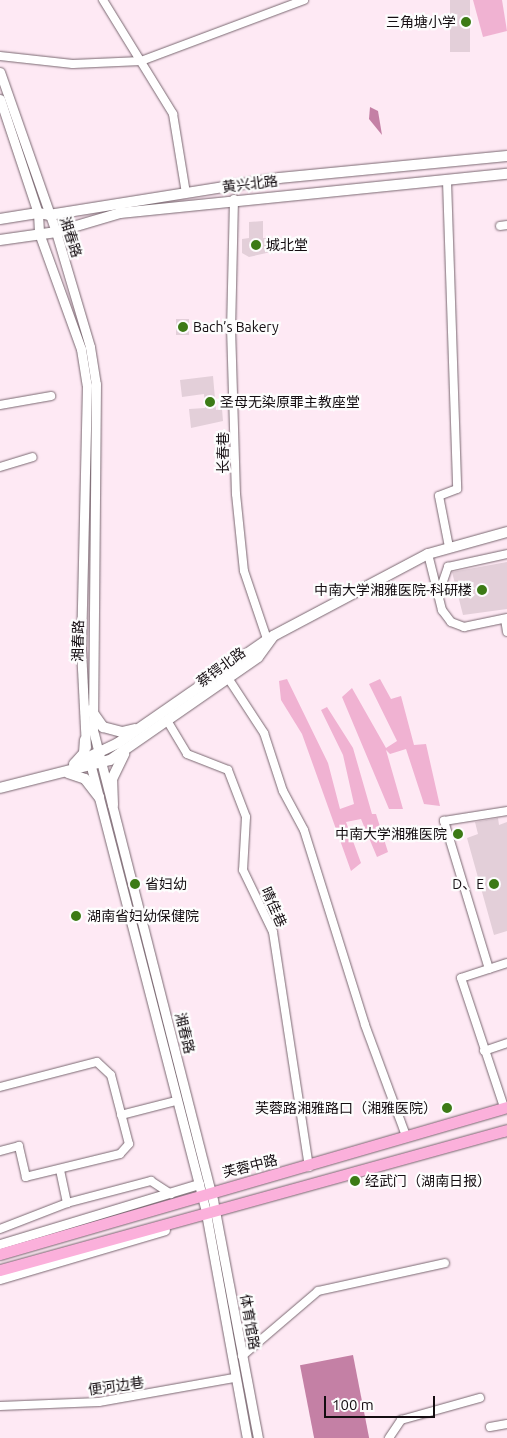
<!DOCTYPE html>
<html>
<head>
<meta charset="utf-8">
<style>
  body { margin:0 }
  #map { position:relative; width:507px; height:1438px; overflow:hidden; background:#fee9f4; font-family:Ubuntu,"Noto Sans SC",sans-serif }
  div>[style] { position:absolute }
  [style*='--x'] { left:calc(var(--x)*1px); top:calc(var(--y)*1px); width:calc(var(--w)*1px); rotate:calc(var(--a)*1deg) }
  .green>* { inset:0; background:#f0b2d2 }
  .water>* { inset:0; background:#c480a5; transform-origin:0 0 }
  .building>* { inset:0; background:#e3cfd9; transform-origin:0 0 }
  .roads { filter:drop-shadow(0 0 1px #7a6871) drop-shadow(0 0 1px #7a6871) }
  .minor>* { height:8px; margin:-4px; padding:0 4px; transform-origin:4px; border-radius:4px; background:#fff }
  .tertiary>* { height:9px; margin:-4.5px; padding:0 4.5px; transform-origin:4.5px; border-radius:4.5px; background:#fff }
  .secondary>* { height:10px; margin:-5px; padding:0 5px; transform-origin:5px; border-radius:5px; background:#fff }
  .primary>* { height:11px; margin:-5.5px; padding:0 5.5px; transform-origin:5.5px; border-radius:5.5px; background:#fbb0db }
  .dots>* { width:14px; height:14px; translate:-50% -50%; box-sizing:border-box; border:2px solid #fdfdfd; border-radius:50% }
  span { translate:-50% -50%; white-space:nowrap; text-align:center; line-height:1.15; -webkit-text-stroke:4.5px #fdfdfd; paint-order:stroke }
  .poi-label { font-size:14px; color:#140d11 }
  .right { translate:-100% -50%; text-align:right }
  .left { translate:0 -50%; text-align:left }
  .street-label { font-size:14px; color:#140d11 }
  .scale { position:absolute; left:324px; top:1396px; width:111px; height:22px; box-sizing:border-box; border:2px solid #140d11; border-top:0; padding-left:6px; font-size:15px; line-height:18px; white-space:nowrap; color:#140d11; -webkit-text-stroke:4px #fdfdfd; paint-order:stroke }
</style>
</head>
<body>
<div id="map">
  <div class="green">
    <div style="clip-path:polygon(473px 0,502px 0,507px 31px,483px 37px)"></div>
    <div style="clip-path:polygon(287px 679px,328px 763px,340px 809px,354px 804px,343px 755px,321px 710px,327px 707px,353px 748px,372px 814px,376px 814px,388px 852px,377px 857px,361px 819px,346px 822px,361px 863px,351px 871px,302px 734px,281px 700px,279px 681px)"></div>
    <div style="clip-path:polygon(380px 679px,391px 699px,401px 696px,414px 745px,426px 744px,440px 806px,424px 804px,406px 749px,390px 754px,386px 750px,403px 809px,389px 809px,342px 697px,352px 688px,386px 748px,397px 741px,369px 684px)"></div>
  </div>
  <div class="water">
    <div style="clip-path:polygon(370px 107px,378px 111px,382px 135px,369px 119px)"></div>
    <div style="left:353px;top:1355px;width:85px;height:54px;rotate:79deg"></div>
  </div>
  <div class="building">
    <div style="left:450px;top:0;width:20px;height:52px"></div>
    <div style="clip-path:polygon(263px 221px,263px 238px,270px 238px,271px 252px,249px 257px,242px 253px,242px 239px,249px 238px,249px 222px)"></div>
    <div style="left:176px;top:319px;width:13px;height:16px"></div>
    <div style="clip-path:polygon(213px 376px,216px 410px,222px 409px,223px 421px,191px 428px,189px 409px,205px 408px,204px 394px,182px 397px,180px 380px)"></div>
    <div style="clip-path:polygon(507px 562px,507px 609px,463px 615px,452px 572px)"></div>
    <div style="clip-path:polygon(498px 818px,499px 825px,507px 822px,507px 931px,494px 935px,467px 838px,478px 834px,475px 822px)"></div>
  </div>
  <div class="roads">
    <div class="minor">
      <div style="--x:103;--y:0;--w:134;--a:58.4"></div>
      <div style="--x:173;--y:114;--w:80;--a:80.7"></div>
      <div style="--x:0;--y:56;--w:73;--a:6.3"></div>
      <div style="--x:73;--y:64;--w:68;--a:-2.5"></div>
      <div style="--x:141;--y:61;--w:174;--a:-20.5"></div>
      <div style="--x:447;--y:181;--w:308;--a:88.1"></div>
      <div style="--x:457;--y:489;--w:19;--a:159"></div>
      <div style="--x:439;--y:496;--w:52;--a:78.9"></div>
      <div style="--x:234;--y:199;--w:128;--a:91.3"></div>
      <div style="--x:231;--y:327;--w:167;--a:88.3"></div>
      <div style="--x:236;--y:494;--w:77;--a:84.1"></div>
      <div style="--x:244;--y:571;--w:75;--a:71.3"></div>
      <div style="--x:500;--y:226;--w:7;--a:-8"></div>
      <div style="--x:0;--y:405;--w:52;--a:-10"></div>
      <div style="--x:0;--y:467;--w:34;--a:-17"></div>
      <div style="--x:428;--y:554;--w:58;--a:76"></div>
      <div style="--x:442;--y:610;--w:15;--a:53"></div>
      <div style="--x:451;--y:622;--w:14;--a:21"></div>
      <div style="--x:464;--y:627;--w:44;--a:-11.8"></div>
      <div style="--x:439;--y:593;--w:28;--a:-71"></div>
      <div style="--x:448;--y:567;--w:60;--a:-12.4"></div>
      <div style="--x:505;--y:619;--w:13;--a:81"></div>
      <div style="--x:228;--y:678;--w:66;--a:56.8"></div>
      <div style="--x:264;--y:733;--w:61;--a:71.9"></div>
      <div style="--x:283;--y:791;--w:44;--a:61.7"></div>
      <div style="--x:304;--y:830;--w:204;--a:72.6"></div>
      <div style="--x:365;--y:1025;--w:118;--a:69.7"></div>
      <div style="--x:168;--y:722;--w:37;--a:59"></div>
      <div style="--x:187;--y:754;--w:44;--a:21.3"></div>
      <div style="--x:228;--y:770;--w:50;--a:69"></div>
      <div style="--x:246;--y:817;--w:53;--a:93.2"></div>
      <div style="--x:243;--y:870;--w:69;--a:64.2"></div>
      <div style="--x:273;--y:932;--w:238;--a:81.3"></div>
      <div style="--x:489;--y:969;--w:155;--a:-106.9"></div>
      <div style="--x:444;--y:821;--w:64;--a:-9"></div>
      <div style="--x:484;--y:1051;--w:24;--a:-19"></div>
      <div style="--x:0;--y:1087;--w:100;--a:-14.5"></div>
      <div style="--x:97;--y:1062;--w:19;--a:43"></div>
      <div style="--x:111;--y:1075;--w:71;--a:75.4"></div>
      <div style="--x:129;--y:1144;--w:13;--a:132"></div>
      <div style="--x:120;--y:1154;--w:97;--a:166.3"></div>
      <div style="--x:26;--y:1177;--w:32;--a:-103"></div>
      <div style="--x:19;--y:1146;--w:20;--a:165"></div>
      <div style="--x:504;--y:1107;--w:136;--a:-108.4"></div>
      <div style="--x:461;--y:978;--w:48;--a:-18.1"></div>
      <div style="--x:121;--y:1115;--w:57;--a:-14.3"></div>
      <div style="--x:60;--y:1170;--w:34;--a:78"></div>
      <div style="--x:0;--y:1229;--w:72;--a:-21.2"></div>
      <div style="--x:67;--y:1203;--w:87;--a:-14.7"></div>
      <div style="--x:151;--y:1181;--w:24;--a:33"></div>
      <div style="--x:242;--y:1356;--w:100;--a:-40.5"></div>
      <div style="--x:318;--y:1291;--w:130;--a:-12.4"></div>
      <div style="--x:0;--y:1406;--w:99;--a:-2.3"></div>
      <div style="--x:99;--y:1402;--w:137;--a:-10.1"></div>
      <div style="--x:490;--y:1427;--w:17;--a:-10"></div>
      <div style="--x:389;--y:1438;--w:22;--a:-56"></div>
      <div style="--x:401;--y:1420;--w:82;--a:-15.6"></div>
    </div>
    <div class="tertiary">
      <div style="--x:0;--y:72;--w:170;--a:70.7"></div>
      <div style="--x:56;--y:232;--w:120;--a:73.5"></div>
      <div style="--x:90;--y:347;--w:37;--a:81"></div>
      <div style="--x:96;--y:384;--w:346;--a:90.5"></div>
      <div style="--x:93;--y:730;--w:485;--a:75.7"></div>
      <div style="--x:213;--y:1200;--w:242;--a:79.3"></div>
      <div style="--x:0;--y:99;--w:120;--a:71.6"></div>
      <div style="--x:38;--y:213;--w:20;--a:87"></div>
      <div style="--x:39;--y:233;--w:123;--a:70.1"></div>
      <div style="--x:81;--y:349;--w:36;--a:81"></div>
      <div style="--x:87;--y:385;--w:264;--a:91.3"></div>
      <div style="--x:81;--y:649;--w:98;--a:87.1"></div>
      <div style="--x:89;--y:759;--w:469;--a:75.5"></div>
      <div style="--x:206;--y:1213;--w:229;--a:79.7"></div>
      <div style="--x:0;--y:1244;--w:208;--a:-16.8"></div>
      <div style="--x:0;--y:1279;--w:172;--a:-16.5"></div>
    </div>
    <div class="secondary">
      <div style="--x:0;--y:219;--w:38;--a:-9"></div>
      <div style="--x:38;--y:213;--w:11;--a:10"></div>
      <div style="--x:49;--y:215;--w:233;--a:-9.1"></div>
      <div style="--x:279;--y:178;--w:229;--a:-5.5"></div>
      <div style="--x:0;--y:240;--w:57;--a:-8.1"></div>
      <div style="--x:56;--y:232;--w:67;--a:-16.5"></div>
      <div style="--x:120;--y:213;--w:389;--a:-5.8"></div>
      <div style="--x:91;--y:710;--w:21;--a:55"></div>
      <div style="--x:103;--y:727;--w:20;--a:15"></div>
      <div style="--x:122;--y:732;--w:13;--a:-13"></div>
      <div style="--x:75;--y:763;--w:13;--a:-48"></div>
      <div style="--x:84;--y:753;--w:13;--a:-86"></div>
      <div style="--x:74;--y:764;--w:49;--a:-25.5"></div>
      <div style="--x:118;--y:743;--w:181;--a:-34.7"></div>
      <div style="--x:68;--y:773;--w:18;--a:19"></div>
      <div style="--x:85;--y:779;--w:23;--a:52"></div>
      <div style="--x:0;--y:788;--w:114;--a:-14.3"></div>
      <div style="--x:110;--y:760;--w:180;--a:-34.8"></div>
      <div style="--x:258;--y:657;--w:26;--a:-54"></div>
      <div style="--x:273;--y:636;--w:175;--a:-27.9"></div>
      <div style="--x:428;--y:554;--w:82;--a:-15.6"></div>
      <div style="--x:113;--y:805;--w:26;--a:-92"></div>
      <div style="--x:112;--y:779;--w:28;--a:-64"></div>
    </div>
    <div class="primary">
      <div style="--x:0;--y:1254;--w:528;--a:-16.17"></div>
      <div style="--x:0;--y:1270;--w:526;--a:-15.44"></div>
    </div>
  </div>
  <div class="dots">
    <div style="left:466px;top:22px;background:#3c7a15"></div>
    <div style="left:256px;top:245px;background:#3c7a15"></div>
    <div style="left:183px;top:327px;background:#3c7a15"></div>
    <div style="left:210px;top:402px;background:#3c7a15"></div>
    <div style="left:482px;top:590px;background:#3c7a15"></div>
    <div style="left:458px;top:834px;background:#3c7a15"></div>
    <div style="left:135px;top:884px;background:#3c7a15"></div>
    <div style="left:494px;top:884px;background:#3c7a15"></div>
    <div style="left:76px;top:916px;background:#3c7a15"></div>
    <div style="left:447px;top:1108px;background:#3c7a15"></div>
    <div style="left:355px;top:1181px;background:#3c7a15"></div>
  </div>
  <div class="poi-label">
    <span class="right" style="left:456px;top:22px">三角塘小学</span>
    <span class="left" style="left:266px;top:245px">城北堂</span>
    <span class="left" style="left:193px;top:327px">Bach’s Bakery</span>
    <span class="left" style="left:220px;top:402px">圣母无染原罪主教座堂</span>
    <span class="right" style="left:472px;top:590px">中南大学湘雅医院-科研楼</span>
    <span class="right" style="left:447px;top:834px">中南大学湘雅医院</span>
    <span class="left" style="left:145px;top:884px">省妇幼</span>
    <span class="right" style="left:484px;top:884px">D、E</span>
    <span class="left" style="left:87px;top:916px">湖南省妇幼保健院</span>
    <span class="right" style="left:437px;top:1108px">芙蓉路湘雅路口（湘雅医院）</span>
    <span class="left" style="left:365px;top:1181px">经武门（湖南日报）</span>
  </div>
  <div class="street-label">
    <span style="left:250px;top:184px;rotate:-7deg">黄兴北路</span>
    <span style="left:71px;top:237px;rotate:72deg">湘春路</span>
    <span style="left:223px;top:453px;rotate:-90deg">长春巷</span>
    <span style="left:78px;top:641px;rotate:-89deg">湘春路</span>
    <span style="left:221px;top:667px;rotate:-36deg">蔡锷北路</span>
    <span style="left:274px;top:907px;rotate:66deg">晴佳巷</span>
    <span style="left:185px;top:1033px;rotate:76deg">湘春路</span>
    <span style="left:250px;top:1166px;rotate:-14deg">芙蓉中路</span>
    <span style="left:250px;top:1322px;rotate:80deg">体育馆路</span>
    <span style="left:116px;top:1386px;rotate:-8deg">便河边巷</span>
  </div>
  <div class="scale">100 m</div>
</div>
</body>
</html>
